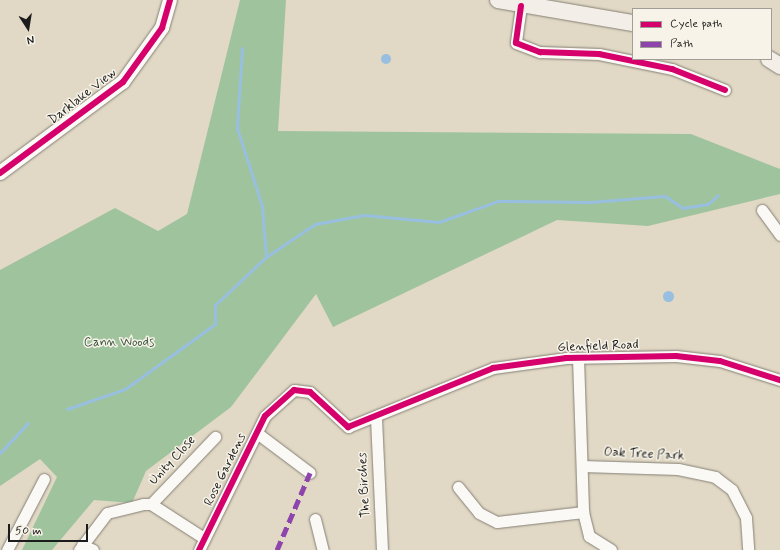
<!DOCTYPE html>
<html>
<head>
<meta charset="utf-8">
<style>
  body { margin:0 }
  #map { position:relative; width:780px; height:550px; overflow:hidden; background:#e1d8c5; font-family:Mynerve,sans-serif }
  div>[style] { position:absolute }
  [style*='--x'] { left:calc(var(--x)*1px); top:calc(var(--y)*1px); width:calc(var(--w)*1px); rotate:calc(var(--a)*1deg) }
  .forest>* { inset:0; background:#9fc49d }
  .water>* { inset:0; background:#98bfdf }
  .round { border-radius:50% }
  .stream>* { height:3px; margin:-1.5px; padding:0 1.5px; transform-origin:1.5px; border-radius:1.5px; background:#98bfdf }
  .roads { filter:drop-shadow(0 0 1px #858076) drop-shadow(0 0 1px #858076) }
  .minor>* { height:11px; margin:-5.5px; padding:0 5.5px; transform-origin:5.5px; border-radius:5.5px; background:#faf9f6 }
  .tertiary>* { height:14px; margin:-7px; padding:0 7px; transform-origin:7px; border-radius:7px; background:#faf9f6 }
  .secondary>* { height:16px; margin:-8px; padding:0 8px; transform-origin:8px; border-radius:8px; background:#f3efe8 }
  .quiet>* { height:5px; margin-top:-2.5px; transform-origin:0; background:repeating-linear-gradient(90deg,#8e44ad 0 10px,transparent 0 15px) }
  .cycleway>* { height:6px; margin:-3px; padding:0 3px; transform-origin:3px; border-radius:3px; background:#d6006c }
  span { translate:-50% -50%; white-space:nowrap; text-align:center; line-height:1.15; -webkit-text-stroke:3px #f7f3e8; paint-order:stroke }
  .street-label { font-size:13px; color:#1c1c1c }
  .park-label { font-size:13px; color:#405c46 }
  .legend { position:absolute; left:632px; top:8px; width:140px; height:52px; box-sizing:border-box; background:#f7f3e8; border:1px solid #9f9d96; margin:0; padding:5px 7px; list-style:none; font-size:12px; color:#1c1c1c }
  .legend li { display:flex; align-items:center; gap:8px; height:20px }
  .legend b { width:20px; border:1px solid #9f9d96 }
  .north { position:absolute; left:8px; top:8px; width:40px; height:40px; -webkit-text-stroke:3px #f7f3e8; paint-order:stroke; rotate:168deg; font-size:11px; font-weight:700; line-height:16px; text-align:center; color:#1c1c1c }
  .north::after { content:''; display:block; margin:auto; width:14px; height:18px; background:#1c1c1c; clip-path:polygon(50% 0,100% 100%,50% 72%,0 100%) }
  .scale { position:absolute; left:8px; top:524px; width:80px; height:18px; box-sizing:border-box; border:2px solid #1c1c1c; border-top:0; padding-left:5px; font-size:12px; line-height:14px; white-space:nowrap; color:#1c1c1c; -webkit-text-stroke:3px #f7f3e8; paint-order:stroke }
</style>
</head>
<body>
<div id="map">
  <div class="forest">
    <div style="clip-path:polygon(240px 0,286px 0,278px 131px,691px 134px,780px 169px,780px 194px,648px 226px,557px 220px,333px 327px,316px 294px,231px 407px,146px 471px,132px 503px,94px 500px,52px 550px,22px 550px,57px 477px,40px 459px,0 486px,0 270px,115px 208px,158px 231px,187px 214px)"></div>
  </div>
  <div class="water">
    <div class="round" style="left:381px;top:54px;width:10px;height:10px"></div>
    <div class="round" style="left:662.5px;top:290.5px;width:11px;height:11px"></div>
  </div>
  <div class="stream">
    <div style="--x:242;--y:48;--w:80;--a:93.6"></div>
    <div style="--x:237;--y:128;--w:82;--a:72.2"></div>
    <div style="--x:262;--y:206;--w:51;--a:85.5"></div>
    <div style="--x:67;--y:409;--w:61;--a:-19"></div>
    <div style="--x:125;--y:389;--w:111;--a:-35.8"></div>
    <div style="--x:215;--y:324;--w:19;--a:-90"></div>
    <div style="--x:215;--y:305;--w:70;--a:-43.3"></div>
    <div style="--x:266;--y:257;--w:59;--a:-34"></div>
    <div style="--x:315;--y:224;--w:50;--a:-10.4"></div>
    <div style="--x:364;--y:215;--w:75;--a:5.3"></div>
    <div style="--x:439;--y:222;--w:63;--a:-19.6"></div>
    <div style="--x:498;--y:201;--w:92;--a:0.6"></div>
    <div style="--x:590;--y:202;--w:75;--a:-4.6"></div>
    <div style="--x:665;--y:196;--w:22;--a:34"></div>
    <div style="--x:683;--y:208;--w:25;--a:-9"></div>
    <div style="--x:708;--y:204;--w:13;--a:-42"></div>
    <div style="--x:0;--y:453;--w:41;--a:-47"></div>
  </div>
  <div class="roads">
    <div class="minor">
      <div style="--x:521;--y:6;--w:37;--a:98"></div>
      <div style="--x:516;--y:43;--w:26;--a:21"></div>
      <div style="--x:540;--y:52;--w:59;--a:1.9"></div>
      <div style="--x:599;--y:54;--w:75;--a:11.6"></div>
      <div style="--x:672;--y:69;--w:57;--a:21.6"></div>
      <div style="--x:762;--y:210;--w:31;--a:54"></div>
      <div style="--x:578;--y:358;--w:154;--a:88.1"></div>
      <div style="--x:583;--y:512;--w:25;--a:76"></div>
      <div style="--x:589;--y:536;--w:26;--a:32"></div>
      <div style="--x:376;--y:418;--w:132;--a:87.4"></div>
      <div style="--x:257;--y:433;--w:66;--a:37"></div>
      <div style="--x:582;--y:466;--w:96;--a:1.8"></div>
      <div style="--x:678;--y:469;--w:38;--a:12"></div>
      <div style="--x:715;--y:477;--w:21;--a:37"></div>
      <div style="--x:732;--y:490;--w:31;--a:63"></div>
      <div style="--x:746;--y:518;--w:32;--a:86"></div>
      <div style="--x:458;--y:487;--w:33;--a:51"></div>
      <div style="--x:479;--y:513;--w:20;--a:27"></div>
      <div style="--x:497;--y:522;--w:87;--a:-6.6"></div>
      <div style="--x:151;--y:504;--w:93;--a:-46.3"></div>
      <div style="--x:315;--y:519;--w:32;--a:76"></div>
      <div style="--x:82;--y:545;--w:12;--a:24"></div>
      <div style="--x:7;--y:550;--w:80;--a:-62.5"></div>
      <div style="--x:79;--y:550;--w:46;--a:-52.9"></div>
      <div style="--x:107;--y:513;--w:37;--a:-14"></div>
      <div style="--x:143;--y:504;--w:8;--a:0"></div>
      <div style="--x:151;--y:504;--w:63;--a:32.7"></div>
      <div style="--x:199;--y:550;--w:149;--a:-63.8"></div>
      <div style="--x:265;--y:416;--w:39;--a:-42"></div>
      <div style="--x:294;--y:390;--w:16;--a:7"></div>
      <div style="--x:310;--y:392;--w:52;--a:42.6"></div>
      <div style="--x:348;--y:427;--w:157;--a:-22.1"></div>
      <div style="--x:493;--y:368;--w:74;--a:-7.8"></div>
      <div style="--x:566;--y:358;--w:110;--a:-1"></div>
      <div style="--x:676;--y:356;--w:44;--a:6.5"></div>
      <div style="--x:720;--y:361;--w:63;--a:17.6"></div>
    </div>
    <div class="tertiary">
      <div style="--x:0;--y:173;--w:153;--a:-36.5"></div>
      <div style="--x:123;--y:82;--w:67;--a:-54.2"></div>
      <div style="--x:162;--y:28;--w:29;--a:-74"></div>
    </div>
    <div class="secondary">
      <div style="--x:498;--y:0;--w:137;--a:9.7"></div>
      <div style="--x:769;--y:59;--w:13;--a:32"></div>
    </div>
  </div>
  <div class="quiet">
    <div style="--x:277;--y:550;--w:84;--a:-66.8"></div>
  </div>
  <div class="cycleway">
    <div style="--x:521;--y:6;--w:37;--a:98"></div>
    <div style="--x:516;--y:43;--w:26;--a:21"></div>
    <div style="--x:540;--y:52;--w:59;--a:1.9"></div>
    <div style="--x:599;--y:54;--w:75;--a:11.6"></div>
    <div style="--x:672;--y:69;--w:57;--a:21.6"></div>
    <div style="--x:0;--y:173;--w:153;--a:-36.5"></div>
    <div style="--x:123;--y:82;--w:67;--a:-54.2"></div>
    <div style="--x:162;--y:28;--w:29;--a:-74"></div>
    <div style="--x:199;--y:550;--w:149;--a:-63.8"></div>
    <div style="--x:265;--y:416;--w:39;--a:-42"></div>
    <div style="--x:294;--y:390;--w:16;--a:7"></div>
    <div style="--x:310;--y:392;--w:52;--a:42.6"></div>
    <div style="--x:348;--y:427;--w:157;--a:-22.1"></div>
    <div style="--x:493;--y:368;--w:74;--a:-7.8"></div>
    <div style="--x:566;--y:358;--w:110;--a:-1"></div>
    <div style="--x:676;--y:356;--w:44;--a:6.5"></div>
    <div style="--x:720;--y:361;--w:63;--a:17.6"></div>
  </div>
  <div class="street-label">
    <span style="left:83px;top:97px;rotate:-38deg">Darklake View</span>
    <span style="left:598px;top:347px;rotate:-2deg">Glenfield Road</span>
    <span style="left:644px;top:455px;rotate:3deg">Oak Tree Park</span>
    <span style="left:173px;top:461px;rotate:-47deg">Unity Close</span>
    <span style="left:226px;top:470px;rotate:-64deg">Rose Gardens</span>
    <span style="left:365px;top:485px;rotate:-93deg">The Birches</span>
  </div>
  <div class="park-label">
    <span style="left:119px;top:343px">Cann Woods</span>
  </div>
  <ul class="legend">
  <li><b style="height:5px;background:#d6006c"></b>Cycle path</li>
  <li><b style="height:5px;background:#8e44ad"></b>Path</li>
  </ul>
  <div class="north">N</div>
  <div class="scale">50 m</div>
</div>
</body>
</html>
